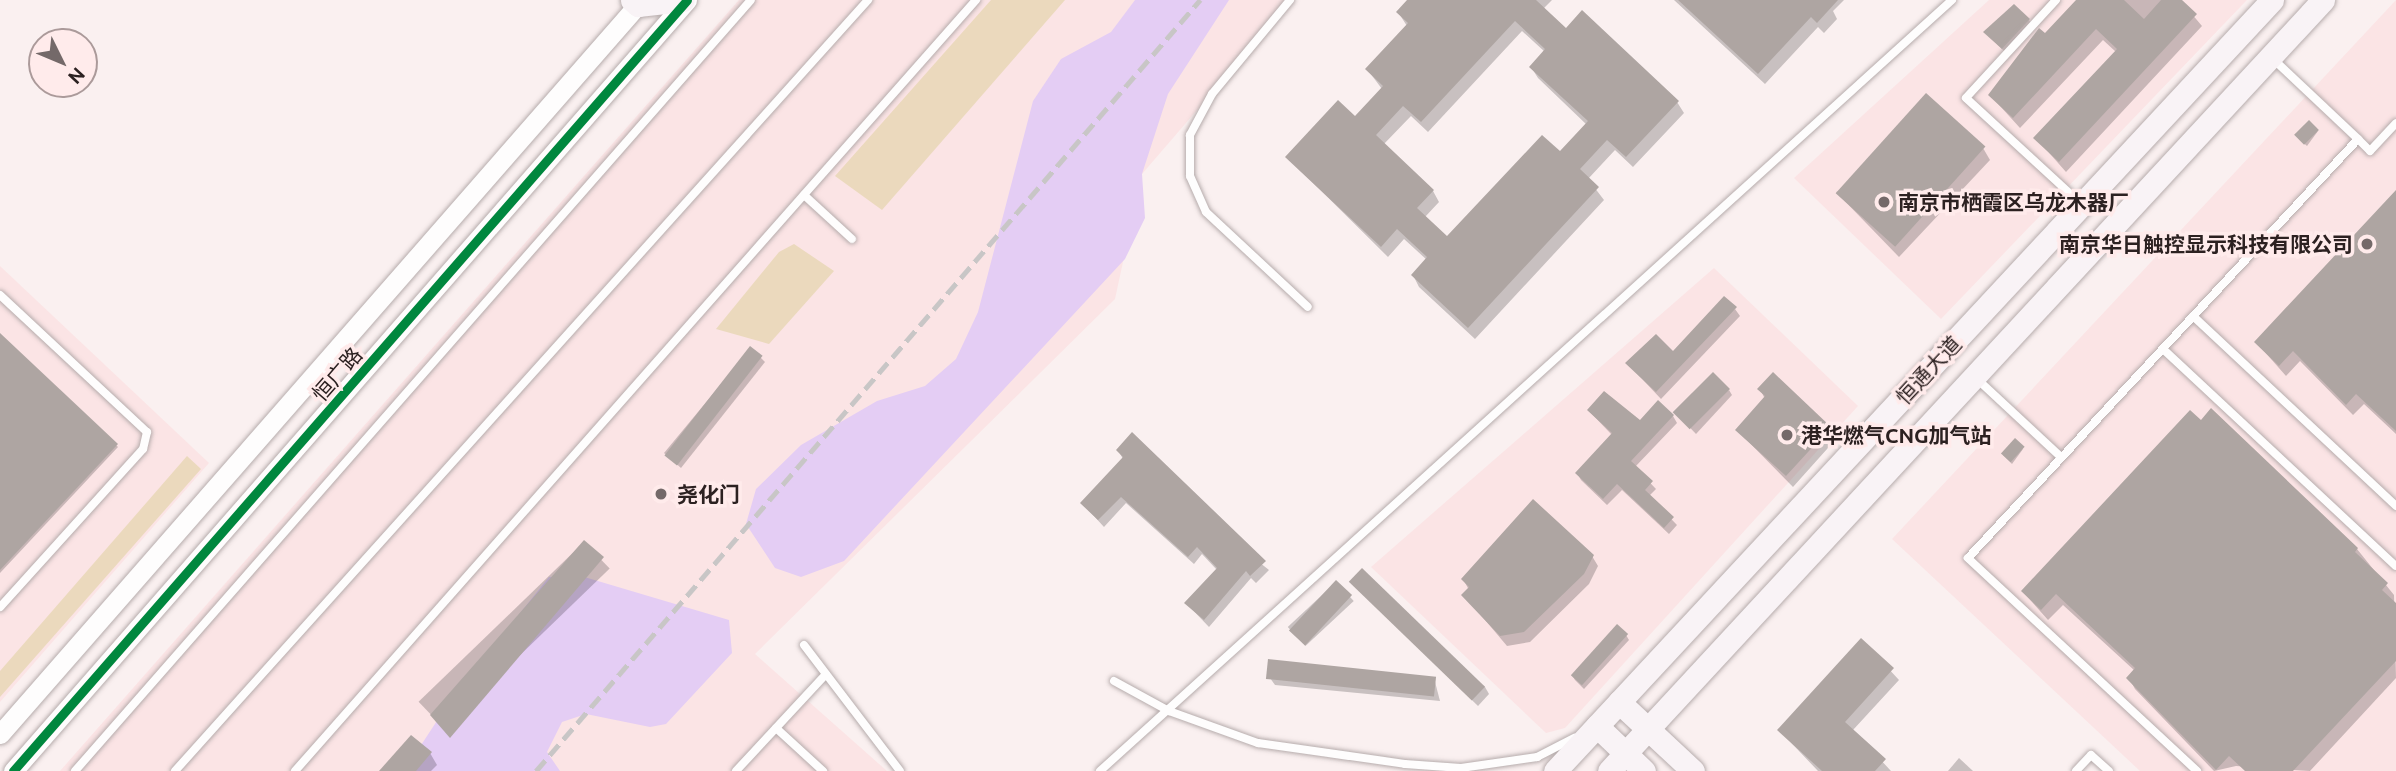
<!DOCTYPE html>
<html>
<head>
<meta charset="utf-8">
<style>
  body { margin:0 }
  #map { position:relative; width:2396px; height:771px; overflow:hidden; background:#faf0f0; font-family:Ubuntu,"Noto Sans SC",sans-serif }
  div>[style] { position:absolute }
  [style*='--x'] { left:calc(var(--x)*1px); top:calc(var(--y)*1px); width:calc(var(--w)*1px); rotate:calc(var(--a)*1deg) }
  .built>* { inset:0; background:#fbe4e5 }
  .green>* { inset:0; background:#ebd9bd }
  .water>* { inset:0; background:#e4cdf4 }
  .shadow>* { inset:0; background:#0003; transform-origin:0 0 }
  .building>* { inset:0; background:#aea5a2; transform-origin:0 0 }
  .roads { filter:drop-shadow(0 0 2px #b6acac) drop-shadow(0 0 2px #b6acac) }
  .service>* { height:8px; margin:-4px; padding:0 4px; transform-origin:4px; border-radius:4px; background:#fefdfd }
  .tertiary>* { height:19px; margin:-9.5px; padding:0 9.5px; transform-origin:9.5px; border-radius:9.5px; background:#fefdfd }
  .secondary>* { height:23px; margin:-11.5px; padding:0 11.5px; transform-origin:11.5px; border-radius:11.5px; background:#f9f3f6 }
  .rail>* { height:5px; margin-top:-2.5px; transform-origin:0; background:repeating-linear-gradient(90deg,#c8c6c6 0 14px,transparent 0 21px) }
  .cycleway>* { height:9px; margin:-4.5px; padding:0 4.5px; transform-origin:4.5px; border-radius:4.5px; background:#00873e }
  .dots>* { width:19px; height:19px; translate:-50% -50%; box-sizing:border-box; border:4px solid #ffebeb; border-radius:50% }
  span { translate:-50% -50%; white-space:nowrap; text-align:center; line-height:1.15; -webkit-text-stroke:7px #ffebeb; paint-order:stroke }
  .poi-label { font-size:21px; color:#2c2121; font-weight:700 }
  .left { translate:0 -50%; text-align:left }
  .right { translate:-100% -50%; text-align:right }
  .street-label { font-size:21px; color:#2c2121 }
  .north { position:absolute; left:28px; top:28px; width:70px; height:70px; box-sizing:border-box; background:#ffebeb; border:2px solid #ab9a9a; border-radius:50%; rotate:133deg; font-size:19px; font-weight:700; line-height:28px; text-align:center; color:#2c2121 }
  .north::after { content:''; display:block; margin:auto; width:24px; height:32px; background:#746969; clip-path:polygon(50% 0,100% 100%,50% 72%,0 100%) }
</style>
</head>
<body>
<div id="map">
  <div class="built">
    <div style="clip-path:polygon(739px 0,1292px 0,1142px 174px,1115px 299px,755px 654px,887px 771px,60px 771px)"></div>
    <div style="clip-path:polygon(1989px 0,2247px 0,1941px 319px,1794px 178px)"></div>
    <div style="clip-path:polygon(2396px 0,2396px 771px,2140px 771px,1892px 539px)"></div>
    <div style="clip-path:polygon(0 266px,209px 463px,0 702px)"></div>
    <div style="clip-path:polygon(1714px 268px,1858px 406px,1565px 728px,1546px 733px,1371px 567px)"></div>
  </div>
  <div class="green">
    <div style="clip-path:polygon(991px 0,1065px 0,882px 210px,835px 176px)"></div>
    <div style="clip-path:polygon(794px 244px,834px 271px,769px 344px,716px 329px,779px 252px)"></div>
    <div style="clip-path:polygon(187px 456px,201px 469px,0 697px,0 671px)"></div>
  </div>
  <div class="water">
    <div style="clip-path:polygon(1135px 0,1229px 0,1168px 94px,1142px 174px,1145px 218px,1125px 259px,844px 561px,801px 577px,775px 568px,746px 524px,756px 489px,801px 445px,877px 401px,925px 386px,956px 359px,978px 312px,1033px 101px,1061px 59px,1111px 32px)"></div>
    <div style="clip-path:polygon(581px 576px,729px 620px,732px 653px,666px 724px,650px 727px,586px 714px,562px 722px,547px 752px,560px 771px,404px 771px,452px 698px,549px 577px)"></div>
  </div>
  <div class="shadow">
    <div style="clip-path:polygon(evenodd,1409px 0,1552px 0,1543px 9px,1566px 30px,1677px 102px,1684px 113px,1633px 167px,1615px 150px,1588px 179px,1604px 200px,1475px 339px,1419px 287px,1413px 275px,1427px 260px,1404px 239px,1388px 257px,1287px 157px,1355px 118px,1382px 89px,1367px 69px,1407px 26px,1398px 12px,1409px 0,1522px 31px,1545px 52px,1531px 67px,1538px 78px,1587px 125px,1560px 154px,1447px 238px,1425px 217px,1439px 202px,1433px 191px,1383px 145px,1411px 116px,1428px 132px,1522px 31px)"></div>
    <div style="clip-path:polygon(1674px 0,1844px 0,1833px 11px,1837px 19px,1824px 33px,1818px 27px,1765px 84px)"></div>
    <div style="clip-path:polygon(2078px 0,2180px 0,2202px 26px,2066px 172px,2036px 138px,2116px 52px,2103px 40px,2020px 128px,1990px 95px)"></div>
    <div style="clip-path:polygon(2029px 20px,2032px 25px,2006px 53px,1985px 32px)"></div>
    <div style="clip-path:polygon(2318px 131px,2307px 146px,2298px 138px)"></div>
    <div style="clip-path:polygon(1983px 148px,1990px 160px,1899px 257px,1836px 192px)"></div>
    <div style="clip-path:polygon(2396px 193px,2396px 434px,2364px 404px,2353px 415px,2300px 361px,2286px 376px,2256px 342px)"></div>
    <div style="clip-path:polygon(1735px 309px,1740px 316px,1661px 399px,1627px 363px,1673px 353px)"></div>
    <div style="clip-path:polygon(0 336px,118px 447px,0 573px)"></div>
    <div style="clip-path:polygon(751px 348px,765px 362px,681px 468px,664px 453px)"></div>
    <div style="clip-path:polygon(1760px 389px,1830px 428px,1836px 439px,1793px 487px,1737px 430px,1765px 399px)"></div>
    <div style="clip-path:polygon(1729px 390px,1732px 395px,1696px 434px,1677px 414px)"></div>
    <div style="clip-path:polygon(1589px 411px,1640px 422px,1673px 416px,1677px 423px,1635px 467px,1656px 489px,1649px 496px,1677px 525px,1669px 534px,1622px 490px,1607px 505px,1581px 480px,1577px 473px,1612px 435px)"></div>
    <div style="clip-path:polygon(2023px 449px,2012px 464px,2003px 455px)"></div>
    <div style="clip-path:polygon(1118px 450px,1269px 570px,1256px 583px,1251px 578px,1209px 627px,1186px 603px,1217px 570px,1202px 554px,1194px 564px,1126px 503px,1104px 527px,1082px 503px,1123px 459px)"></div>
    <div style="left:584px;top:542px;width:37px;height:230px;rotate:46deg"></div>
    <div style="clip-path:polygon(2357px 549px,2394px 595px,2396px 678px,2310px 771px,2236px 766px,2214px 771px,2135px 689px,2129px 678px,2135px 671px,2063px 605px,2048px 620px,2023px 592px)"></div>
    <div style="clip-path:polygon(1592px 556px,1598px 566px,1589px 584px,1530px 642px,1507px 646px,1464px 595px,1469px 590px,1463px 579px)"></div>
    <div style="left:1336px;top:582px;width:26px;height:66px;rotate:47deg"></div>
    <div style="clip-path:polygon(1351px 582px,1485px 687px,1489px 694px,1478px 706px)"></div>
    <div style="clip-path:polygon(1626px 635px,1629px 640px,1584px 689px,1575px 680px,1572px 675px)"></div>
    <div style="clip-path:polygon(1862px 640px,1899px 680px,1853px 730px,1891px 771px,1818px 771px,1779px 730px)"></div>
    <div style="clip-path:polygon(1270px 678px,1434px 678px,1440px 701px,1275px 685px)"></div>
    <div style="clip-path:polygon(430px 753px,437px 765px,431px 771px,381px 771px)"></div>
    <div style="clip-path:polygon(1959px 758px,1973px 771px,1948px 771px)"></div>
  </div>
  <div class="building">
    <div style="clip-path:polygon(evenodd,1407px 0,1536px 0,1566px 28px,1582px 10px,1679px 101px,1626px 157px,1607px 140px,1580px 169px,1599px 187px,1468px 328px,1411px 275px,1427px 257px,1397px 229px,1381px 247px,1285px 157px,1338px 100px,1355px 116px,1383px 86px,1365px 69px,1408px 23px,1396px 12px,1407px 0,1515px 21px,1545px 49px,1529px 67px,1588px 121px,1560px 151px,1542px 135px,1447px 236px,1417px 208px,1434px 190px,1376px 135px,1403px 106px,1421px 122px,1515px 21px)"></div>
    <div style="clip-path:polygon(1678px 0,1838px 0,1817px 23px,1811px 17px,1758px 74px)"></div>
    <div style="clip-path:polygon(2076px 0,2124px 0,2144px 19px,2161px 0,2182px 0,2197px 14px,2059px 162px,2033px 138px,2117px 49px,2096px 29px,2013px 118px,1988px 95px,2039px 28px,2045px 33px)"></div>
    <div style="clip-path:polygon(2014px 4px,2030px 19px,2002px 49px,1983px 32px)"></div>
    <div style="left:1926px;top:93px;width:80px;height:135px;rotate:42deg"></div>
    <div style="left:2309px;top:120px;width:14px;height:21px;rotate:45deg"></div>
    <div style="clip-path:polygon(2396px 190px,2396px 431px,2356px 394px,2346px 405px,2293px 351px,2279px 366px,2254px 342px)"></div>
    <div style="clip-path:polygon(1724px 296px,1737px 307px,1656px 392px,1625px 363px,1656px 334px,1673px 351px)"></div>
    <div style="clip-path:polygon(0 333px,118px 444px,0 570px)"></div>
    <div style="left:750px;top:346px;width:16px;height:139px;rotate:38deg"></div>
    <div style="left:1713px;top:372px;width:24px;height:57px;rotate:45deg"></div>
    <div style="clip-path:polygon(1773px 372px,1831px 427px,1786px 476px,1735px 430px,1765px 396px,1757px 389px)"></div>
    <div style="clip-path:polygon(1604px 391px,1640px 420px,1658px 400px,1674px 415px,1631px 461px,1653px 481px,1645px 490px,1674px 517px,1664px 528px,1617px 484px,1603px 499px,1575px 473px,1612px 433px,1587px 410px)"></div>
    <div style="clip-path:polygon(2211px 408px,2358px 548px,2355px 552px,2388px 583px,2382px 590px,2396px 603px,2396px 661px,2293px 771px,2245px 771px,2229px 756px,2216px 770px,2126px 678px,2135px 668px,2056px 594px,2041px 610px,2021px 591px,2190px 410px,2201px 420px)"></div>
    <div style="clip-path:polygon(1132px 432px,1266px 561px,1250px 576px,1246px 571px,1204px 620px,1184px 603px,1217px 568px,1197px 547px,1188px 557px,1121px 497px,1098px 520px,1080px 503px,1123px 457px,1116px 450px)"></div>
    <div style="left:2015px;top:438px;width:13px;height:21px;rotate:42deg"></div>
    <div style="clip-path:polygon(1533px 499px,1594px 555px,1584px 574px,1524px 632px,1500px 636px,1461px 595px,1469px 587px,1461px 579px)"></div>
    <div style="clip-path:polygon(584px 540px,604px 557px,450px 738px,430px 715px)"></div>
    <div style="left:1362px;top:568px;width:171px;height:19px;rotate:44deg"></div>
    <div style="left:1336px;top:580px;width:22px;height:69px;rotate:43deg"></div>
    <div style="left:1617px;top:624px;width:15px;height:69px;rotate:42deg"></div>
    <div style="clip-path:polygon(1861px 638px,1894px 668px,1845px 722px,1886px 759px,1875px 771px,1822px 771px,1777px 730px)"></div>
    <div style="left:1268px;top:659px;width:169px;height:20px;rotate:6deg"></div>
    <div style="clip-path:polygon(411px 735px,432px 752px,416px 771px,379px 771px)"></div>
  </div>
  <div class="roads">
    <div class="service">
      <div style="--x:1290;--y:0;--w:122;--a:129.7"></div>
      <div style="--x:1212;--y:94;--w:47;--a:118.2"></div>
      <div style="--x:1190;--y:135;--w:41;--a:90"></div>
      <div style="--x:1190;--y:176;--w:39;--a:66"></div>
      <div style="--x:1206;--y:212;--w:139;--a:43"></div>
      <div style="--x:2056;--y:0;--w:133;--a:132.6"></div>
      <div style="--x:1966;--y:98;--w:155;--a:42.6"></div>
      <div style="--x:2358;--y:139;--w:17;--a:45"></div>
      <div style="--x:2370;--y:151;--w:38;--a:-47"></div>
      <div style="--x:804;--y:195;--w:65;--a:42.5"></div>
      <div style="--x:0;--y:295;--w:201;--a:43"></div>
      <div style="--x:147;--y:432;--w:17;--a:103"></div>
      <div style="--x:143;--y:449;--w:213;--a:132.1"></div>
      <div style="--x:2193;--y:316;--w:278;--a:43.1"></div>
      <div style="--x:2163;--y:349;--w:318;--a:43"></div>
      <div style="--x:1977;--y:379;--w:115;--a:42.9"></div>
      <div style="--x:804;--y:645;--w:158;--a:52.7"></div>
      <div style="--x:1114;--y:681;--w:63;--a:28.6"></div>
      <div style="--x:1169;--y:711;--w:95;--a:19.8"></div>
      <div style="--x:1258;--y:743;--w:148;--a:8.1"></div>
      <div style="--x:1405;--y:764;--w:56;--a:4.1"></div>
      <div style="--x:1461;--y:768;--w:77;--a:-8.2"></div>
      <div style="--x:1537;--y:757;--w:42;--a:-27.2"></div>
      <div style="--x:776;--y:728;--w:64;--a:42.5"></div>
      <div style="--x:75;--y:771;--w:1025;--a:-48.76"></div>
      <div style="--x:175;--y:771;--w:1037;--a:-48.05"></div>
      <div style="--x:295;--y:771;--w:1029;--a:-48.55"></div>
      <div style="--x:736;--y:771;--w:132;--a:-47.1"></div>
      <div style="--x:1100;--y:771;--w:1149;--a:-42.14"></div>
      <div style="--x:2076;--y:771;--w:22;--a:-47"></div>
      <div style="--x:2091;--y:755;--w:24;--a:42"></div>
      <div style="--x:2197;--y:771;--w:313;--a:-137.1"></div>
      <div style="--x:1968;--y:558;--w:572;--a:-47.05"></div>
      <div style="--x:2358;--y:139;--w:117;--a:-136.7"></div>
    </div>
    <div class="tertiary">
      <div style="--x:0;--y:734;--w:975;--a:-48.83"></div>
      <div style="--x:13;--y:771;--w:1024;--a:-48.84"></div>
    </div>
    <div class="secondary">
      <div style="--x:632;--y:0;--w:8;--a:40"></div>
      <div style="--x:638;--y:5;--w:45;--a:-6.3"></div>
      <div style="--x:1619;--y:702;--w:101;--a:43"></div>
      <div style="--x:1597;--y:726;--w:65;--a:43.8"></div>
      <div style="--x:1555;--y:771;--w:1053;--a:-47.08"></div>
      <div style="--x:1609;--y:771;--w:1051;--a:-47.2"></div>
    </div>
  </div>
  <div class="rail">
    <div style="--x:536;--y:771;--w:1018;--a:-49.26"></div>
  </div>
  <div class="cycleway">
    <div style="--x:13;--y:771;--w:1024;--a:-48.84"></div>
  </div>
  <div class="dots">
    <div style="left:1884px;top:202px;background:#746969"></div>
    <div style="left:2367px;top:244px;background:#746969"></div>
    <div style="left:1787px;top:435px;background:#746969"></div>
    <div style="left:661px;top:494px;background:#746969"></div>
  </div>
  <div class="poi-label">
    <span class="left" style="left:1898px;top:202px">南京市栖霞区乌龙木器厂</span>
    <span class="right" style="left:2353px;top:244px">南京华日触控显示科技有限公司</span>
    <span class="left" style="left:1801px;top:435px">港华燃气CNG加气站</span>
    <span class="left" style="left:677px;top:494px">尧化门</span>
  </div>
  <div class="street-label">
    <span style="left:1928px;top:370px;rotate:-47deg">恒通大道</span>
    <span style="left:337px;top:374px;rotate:-49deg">恒广路</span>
  </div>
  <div class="north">N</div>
</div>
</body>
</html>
